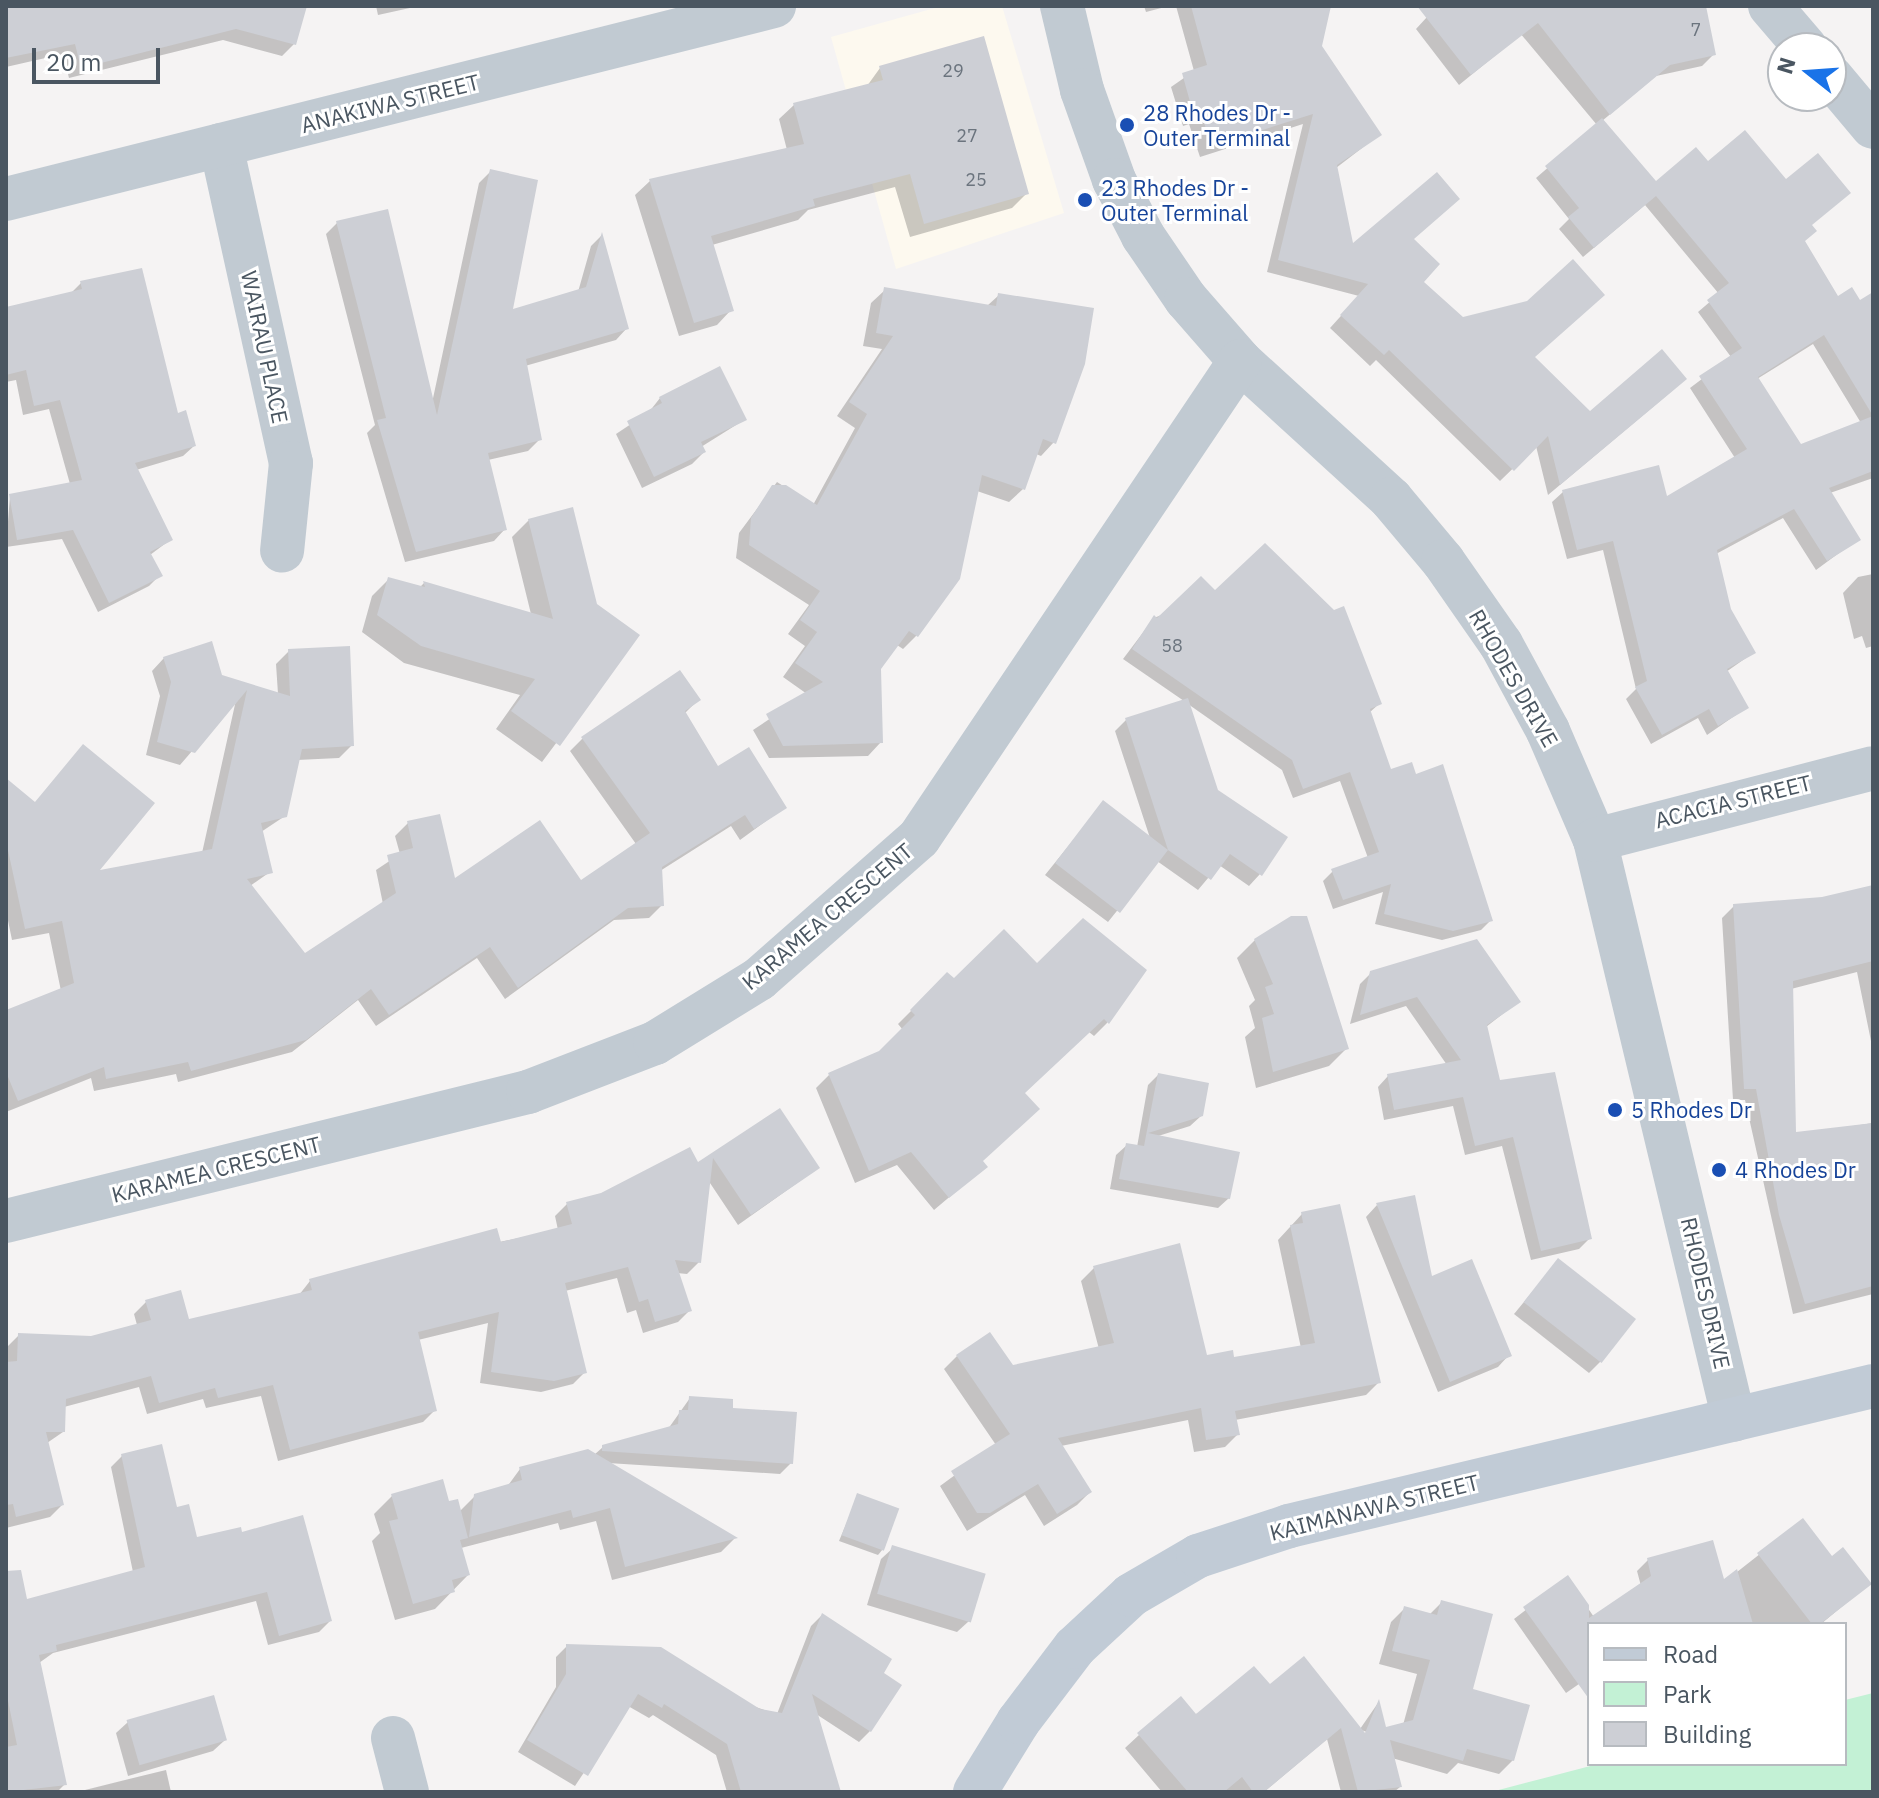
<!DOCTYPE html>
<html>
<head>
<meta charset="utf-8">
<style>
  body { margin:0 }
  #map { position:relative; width:1879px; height:1798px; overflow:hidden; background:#f5f3f3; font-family:"IBM Plex Sans",sans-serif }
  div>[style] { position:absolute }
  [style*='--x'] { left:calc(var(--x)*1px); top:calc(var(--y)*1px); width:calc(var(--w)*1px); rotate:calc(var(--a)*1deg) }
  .commercial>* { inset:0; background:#fdf9ef }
  .green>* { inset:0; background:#c3f1d5 }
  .shadow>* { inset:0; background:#0003 }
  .building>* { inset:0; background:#cdcfd5; transform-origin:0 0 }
  .street>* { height:44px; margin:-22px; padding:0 22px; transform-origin:22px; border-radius:22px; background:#c1cad2 }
  .secondary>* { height:44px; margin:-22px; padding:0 22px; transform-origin:22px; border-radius:22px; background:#c1cbd6 }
  .dots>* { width:22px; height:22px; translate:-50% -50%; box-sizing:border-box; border:4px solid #fff; border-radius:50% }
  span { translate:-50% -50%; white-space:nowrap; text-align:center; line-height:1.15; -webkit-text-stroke:6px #fff; paint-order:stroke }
  .number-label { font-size:18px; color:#6b747e }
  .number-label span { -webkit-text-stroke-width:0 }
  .street-label { font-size:22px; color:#4a5661 }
  .transit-label { font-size:22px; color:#164399 }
  .left { translate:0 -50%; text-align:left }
  .frame { position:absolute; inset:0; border:8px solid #4a5661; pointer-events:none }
  .legend { position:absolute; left:1587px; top:1622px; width:260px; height:144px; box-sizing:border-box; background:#fff; border:2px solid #b7bbc0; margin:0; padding:10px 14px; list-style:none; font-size:24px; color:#4a5661 }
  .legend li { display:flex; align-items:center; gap:16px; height:40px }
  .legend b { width:40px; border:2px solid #b7bbc0 }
  .north { position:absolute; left:1767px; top:32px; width:80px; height:80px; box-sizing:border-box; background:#fff; border:2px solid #b7bbc0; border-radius:50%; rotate:287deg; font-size:22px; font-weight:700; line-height:32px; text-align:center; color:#4a5661 }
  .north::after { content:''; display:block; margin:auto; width:28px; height:36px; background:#1a73e8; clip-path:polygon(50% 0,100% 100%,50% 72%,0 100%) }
  .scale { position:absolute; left:32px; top:48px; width:128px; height:36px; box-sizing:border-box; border:4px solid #4a5661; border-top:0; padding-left:10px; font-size:24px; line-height:28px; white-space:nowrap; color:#4a5661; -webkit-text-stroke:6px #fff; paint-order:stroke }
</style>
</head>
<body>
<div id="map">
  <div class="commercial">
    <div style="clip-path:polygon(942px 6px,1002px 6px,1064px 213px,896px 269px,831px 37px)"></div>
  </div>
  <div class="green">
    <div style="clip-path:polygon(1873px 1693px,1873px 1792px,1491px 1792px,1598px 1764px,1845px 1764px,1845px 1700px)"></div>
  </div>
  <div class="shadow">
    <div style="clip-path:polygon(7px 6px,305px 6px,294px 44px,282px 56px,223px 40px,69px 78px,63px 54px,6px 67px)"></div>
    <div style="clip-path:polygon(376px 6px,419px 6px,378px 15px)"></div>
    <div style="clip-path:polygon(1144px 6px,1169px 6px,1146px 12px)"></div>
    <div style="clip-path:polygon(1176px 6px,1321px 6px,1320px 47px,1379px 135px,1336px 168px,1352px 247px,1412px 240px,1421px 282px,1463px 320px,1533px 358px,1590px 413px,1673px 390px,1548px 495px,1536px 446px,1500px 481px,1376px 360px,1370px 366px,1330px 328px,1359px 296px,1267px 272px,1303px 124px,1200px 157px,1189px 124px,1183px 126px,1171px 87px,1194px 71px)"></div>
    <div style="clip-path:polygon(evenodd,1420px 6px,1704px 6px,1714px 54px,1702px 66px,1656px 76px,1602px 121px,1655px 184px,1708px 164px,1810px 226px,1803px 242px,1837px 299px,1859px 303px,1873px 294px,1873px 478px,1830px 493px,1858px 539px,1816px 570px,1783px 518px,1716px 554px,1729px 610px,1753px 653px,1726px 672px,1746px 708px,1707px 735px,1698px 718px,1651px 744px,1626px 699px,1636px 689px,1603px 550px,1567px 559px,1552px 502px,1563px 492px,1666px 499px,1735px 458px,1690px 388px,1731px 357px,1698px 312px,1719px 294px,1645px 205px,1583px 257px,1559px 229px,1569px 219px,1536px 178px,1597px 125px,1510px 21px,1519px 36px,1459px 85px,1416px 29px,1427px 17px,1420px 6px,1813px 344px,1861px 423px,1800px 446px,1757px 379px,1813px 344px)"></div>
    <div style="clip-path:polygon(880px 68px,1027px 193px,1012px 208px,910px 237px,895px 187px,808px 210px,798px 220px,712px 245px,731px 310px,717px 325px,679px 336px,635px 195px,650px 181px,787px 150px,779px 119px,794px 105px,867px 86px)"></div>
    <div style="clip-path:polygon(490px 172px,510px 311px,578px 292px,591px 246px,601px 236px,627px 328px,616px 340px,525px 366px,540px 439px,528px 451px,488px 460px,505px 529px,494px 541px,405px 562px,367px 433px,375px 425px,326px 234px,337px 223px,432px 403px,479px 183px)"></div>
    <div style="clip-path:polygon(81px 283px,194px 446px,183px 456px,136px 470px,170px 540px,150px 555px,160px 575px,149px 586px,98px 612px,62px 539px,6px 547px,10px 496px,70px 484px,49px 409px,23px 415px,16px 380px,6px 382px,6px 309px,71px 293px)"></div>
    <div style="clip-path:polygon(885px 290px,987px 306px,999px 295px,1054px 442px,1041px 456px,1036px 454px,1023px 489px,1009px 502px,977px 491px,958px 578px,916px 636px,903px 649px,897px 645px,879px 669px,881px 742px,868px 756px,769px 758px,753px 730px,807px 694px,783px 677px,805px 646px,788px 634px,809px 605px,736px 558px,739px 533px,777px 482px,813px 505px,855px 428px,837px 416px,882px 349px,863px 346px,871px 303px)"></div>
    <div style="clip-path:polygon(660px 398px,744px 420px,701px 447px,704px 452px,692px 464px,642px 488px,616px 434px,649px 412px)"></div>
    <div style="clip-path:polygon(529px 520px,595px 605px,637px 635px,542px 762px,496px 729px,520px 695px,404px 663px,362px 632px,372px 596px,389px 579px,419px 588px,424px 583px,531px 614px,512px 537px)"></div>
    <div style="clip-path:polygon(1873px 574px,1873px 646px,1866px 648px,1862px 636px,1854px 639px,1843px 593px,1858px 577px)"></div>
    <div style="clip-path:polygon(1214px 593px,1380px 703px,1369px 713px,1390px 772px,1491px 920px,1481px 930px,1442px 940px,1375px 924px,1383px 892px,1333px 909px,1323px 881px,1333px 871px,1368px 858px,1340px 781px,1293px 798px,1282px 770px,1188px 704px,1217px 792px,1260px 874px,1249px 886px,1219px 865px,1198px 890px,1157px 861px,1108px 922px,1045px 875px,1104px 802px,1150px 838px,1115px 731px,1126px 720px,1184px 701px,1123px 659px,1154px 618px)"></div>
    <div style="clip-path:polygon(289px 651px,352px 745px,339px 758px,297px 760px,285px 816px,261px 832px,270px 872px,250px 886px,304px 955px,383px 904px,376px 870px,400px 854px,395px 836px,408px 823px,454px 882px,581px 882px,636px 844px,570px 751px,582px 739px,698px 700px,684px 714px,718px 769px,784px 808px,740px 840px,731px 826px,660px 871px,662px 905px,649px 918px,614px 920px,505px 999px,477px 958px,376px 1026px,358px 1000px,292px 1052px,178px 1082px,176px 1074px,94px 1091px,91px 1078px,6px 1112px,6px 1013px,61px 991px,49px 933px,12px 940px,6px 911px,6px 782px,34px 804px,83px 747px,95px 873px,202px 853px,236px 700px,180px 765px,146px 755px,160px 696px,152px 671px,164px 658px,278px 694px,276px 664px)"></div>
    <div style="clip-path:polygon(1873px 886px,1873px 1051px,1857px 972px,1791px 989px,1794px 1135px,1873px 1123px,1873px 1294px,1793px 1314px,1745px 1100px,1733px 1100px,1722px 918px,1734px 906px,1822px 899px)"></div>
    <div style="clip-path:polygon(1255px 940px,1346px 1049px,1329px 1066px,1256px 1088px,1245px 1037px,1255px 1028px,1249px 1006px,1255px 1000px,1237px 958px)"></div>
    <div style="clip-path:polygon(1036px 966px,1144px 970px,1107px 1023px,1094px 1036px,1089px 1032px,1022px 1093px,981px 1162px,985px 1167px,934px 1210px,897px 1165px,855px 1183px,816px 1088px,829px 1075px,880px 1053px,903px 1030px,898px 1024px,947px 975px,954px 981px)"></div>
    <div style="clip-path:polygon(1371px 973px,1518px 1002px,1486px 1027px,1499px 1082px,1590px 1238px,1579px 1249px,1531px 1260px,1502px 1146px,1465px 1155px,1453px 1106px,1384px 1120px,1378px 1087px,1388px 1076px,1447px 1065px,1406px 1006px,1350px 1024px,1360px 984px)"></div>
    <div style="clip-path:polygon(1158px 1075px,1201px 1116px,1190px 1126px,1155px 1137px,1229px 1198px,1218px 1208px,1110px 1189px,1116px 1155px,1127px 1145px,1137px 1147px,1148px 1085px)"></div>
    <div style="clip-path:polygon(780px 1111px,818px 1168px,738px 1225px,708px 1180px,699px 1262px,687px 1274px,677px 1273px,690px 1310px,678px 1322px,643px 1333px,636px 1310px,627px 1313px,617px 1278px,565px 1291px,585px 1372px,573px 1384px,541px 1392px,480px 1383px,488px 1323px,418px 1340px,435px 1410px,423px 1422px,278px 1461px,261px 1396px,206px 1408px,203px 1399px,147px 1414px,139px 1387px,64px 1407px,63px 1432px,47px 1443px,62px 1505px,50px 1517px,6px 1528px,7px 1347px,19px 1335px,91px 1338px,137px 1325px,134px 1314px,146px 1302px,187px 1321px,299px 1295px,310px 1281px,558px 1230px,555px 1216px,567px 1204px,697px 1165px)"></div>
    <div style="clip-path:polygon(1377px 1205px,1431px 1279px,1509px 1355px,1498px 1367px,1438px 1392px,1366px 1217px)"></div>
    <div style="clip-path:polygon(1302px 1214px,1379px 1382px,1366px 1395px,1235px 1420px,1238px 1434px,1225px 1447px,1194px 1452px,1188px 1420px,1061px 1446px,1090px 1492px,1077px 1505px,1044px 1526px,1025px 1495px,967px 1531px,940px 1486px,996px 1445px,944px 1369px,957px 1356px,1012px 1367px,1099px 1349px,1081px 1281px,1094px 1268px,1205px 1357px,1232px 1360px,1301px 1348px,1278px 1240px)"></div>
    <div style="clip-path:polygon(1558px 1261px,1601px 1361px,1589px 1373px,1514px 1314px)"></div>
    <div style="clip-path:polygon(690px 1398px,731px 1410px,791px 1463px,780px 1474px,608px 1463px,734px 1539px,721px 1552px,612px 1580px,596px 1521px,560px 1530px,558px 1523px,461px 1548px,468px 1575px,435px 1609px,395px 1620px,372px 1541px,380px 1533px,374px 1514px,392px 1496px,448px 1504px,459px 1512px,475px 1496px,507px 1487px,520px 1469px,594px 1455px,603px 1447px,668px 1429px)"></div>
    <div style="clip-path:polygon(122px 1456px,176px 1509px,195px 1540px,241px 1535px,330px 1621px,319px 1632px,268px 1645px,256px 1601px,53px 1653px,39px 1663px,65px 1784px,57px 1792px,6px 1792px,6px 1606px,133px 1572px,111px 1467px)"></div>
    <div style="clip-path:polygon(858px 1496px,883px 1549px,878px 1555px,839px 1541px)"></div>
    <div style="clip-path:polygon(1802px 1521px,1831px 1559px,1869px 1584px,1821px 1624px,1589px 1624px,1589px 1677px,1566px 1693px,1514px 1619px,1567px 1578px,1594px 1617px,1641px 1586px,1637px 1571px,1648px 1560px,1723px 1583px)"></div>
    <div style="clip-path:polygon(893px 1548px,969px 1621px,957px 1632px,867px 1605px,881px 1559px)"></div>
    <div style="clip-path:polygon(evenodd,1442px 1602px,1470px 1690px,1513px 1760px,1499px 1774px,1458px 1763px,1447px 1774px,1392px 1758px,1400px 1787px,1394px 1792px,1341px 1792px,1327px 1739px,1264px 1792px,1162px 1792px,1125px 1748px,1139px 1735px,1269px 1687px,1360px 1729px,1378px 1703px,1385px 1730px,1403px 1725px,1417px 1674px,1379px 1664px,1391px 1622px,1405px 1608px,1429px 1615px,1442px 1602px,1361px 1730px,1370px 1733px,1369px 1741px,1361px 1730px)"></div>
    <div style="clip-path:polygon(822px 1615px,881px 1674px,870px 1731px,859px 1742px,816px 1714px,839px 1792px,727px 1792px,716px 1755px,653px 1715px,649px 1718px,628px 1706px,575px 1786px,518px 1752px,556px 1687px,556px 1657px,567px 1646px,777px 1714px,811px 1626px)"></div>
    <div style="clip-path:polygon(128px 1722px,225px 1740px,213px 1751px,128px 1776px,116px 1733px)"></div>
    <div style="clip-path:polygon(166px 1770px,171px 1792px,77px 1792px,129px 1779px)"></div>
  </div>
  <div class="building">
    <div style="clip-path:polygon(6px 6px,307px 6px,296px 45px,236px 29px,81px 68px,75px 44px,6px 58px)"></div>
    <div style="clip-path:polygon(1191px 6px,1331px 6px,1322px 46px,1382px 135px,1337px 165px,1353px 243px,1437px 172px,1460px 199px,1414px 239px,1440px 264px,1424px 282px,1463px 317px,1527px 301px,1573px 259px,1605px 295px,1535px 357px,1590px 411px,1662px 349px,1687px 379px,1560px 485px,1548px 436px,1514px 471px,1389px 350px,1384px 355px,1340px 315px,1368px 284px,1278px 260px,1313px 114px,1212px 146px,1201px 114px,1194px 116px,1182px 73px,1207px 65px)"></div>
    <div style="clip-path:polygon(1417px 6px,1706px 6px,1716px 55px,1670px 65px,1610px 115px,1538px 23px,1471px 75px)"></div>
    <div style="clip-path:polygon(984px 36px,1029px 194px,924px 224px,910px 174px,813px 199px,815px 206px,711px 236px,734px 311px,694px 323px,649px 179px,804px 144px,793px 103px,883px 80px,879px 66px)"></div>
    <div style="clip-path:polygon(evenodd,1602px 118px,1656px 181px,1696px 147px,1708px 161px,1745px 130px,1786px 179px,1818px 153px,1851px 193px,1812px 225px,1817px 231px,1805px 241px,1838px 296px,1852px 287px,1860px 300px,1873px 292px,1873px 471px,1829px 488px,1861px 540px,1827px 561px,1794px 509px,1717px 550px,1731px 609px,1756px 653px,1727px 669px,1749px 708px,1718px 726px,1709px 709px,1662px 735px,1635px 687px,1647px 681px,1613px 541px,1577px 550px,1562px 490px,1659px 465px,1667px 496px,1747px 449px,1699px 376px,1742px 348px,1707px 300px,1729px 283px,1656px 196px,1594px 248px,1568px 217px,1579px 208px,1545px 166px,1602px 118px,1824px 335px,1873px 416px,1801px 444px,1758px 377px,1824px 335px)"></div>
    <div style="clip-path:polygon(490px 169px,538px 180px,513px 309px,586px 287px,602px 232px,629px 329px,526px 359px,542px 440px,488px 453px,507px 530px,416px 552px,377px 420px,386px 418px,336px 221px,388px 209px,437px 415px)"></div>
    <div style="clip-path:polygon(142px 268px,178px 413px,186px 410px,196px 446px,135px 463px,173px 540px,150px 552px,163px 576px,109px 603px,73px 530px,17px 540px,9px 494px,82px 480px,60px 400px,34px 406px,26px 370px,6px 375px,6px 307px,82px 289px,80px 281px)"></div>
    <div style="clip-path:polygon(884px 287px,996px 306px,998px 293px,1094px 308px,1085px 364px,1056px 444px,1043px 439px,1025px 490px,982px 475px,960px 579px,918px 637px,909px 631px,881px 669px,883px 743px,783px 746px,766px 714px,823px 682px,795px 663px,817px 632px,800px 620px,820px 591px,749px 545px,751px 518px,772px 485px,786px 485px,817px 505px,867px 414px,849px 402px,893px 336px,876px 333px)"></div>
    <div style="clip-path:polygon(720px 366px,747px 420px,701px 442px,706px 452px,654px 477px,627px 421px,662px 403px,659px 397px)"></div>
    <div style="clip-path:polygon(573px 507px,597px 604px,640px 635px,560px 746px,511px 711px,535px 679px,421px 646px,377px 615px,388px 577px,425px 587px,423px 581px,553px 619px,528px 519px)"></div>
    <div style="clip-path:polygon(1265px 543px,1334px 610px,1344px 606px,1382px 704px,1370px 709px,1391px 769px,1412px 762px,1416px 774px,1443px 764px,1493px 921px,1453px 931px,1384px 914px,1391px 884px,1343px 900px,1331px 869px,1379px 852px,1350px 772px,1303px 789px,1292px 760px,1132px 649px,1154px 615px,1157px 618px,1201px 576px,1215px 590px)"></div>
    <div style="clip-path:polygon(212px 641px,222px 675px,290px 696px,288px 649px,350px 646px,354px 746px,302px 749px,287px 817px,261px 823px,273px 873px,247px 879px,305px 953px,396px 893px,387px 855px,413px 848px,407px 821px,440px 814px,455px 878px,540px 820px,581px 880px,650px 833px,581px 737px,680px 670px,701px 700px,685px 711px,718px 766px,749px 747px,787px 808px,754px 829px,745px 815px,662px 867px,664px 906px,628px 908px,518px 988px,490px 947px,389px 1015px,371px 989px,306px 1040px,191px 1071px,188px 1062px,106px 1079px,104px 1067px,18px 1101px,6px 1072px,6px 1010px,74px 983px,62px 921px,25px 929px,6px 841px,6px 778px,35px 802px,83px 744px,155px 803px,100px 870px,212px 849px,247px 690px,195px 753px,157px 742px,171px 682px,163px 657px)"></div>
    <div style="clip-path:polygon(1188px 698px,1218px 790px,1288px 837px,1262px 876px,1230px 854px,1211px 880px,1168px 850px,1120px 913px,1055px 863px,1103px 800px,1168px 850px,1125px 718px)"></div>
    <div style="clip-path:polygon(1873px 885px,1873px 961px,1793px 981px,1796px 1132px,1873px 1123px,1873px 1286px,1805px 1304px,1779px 1215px,1756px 1089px,1744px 1089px,1733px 904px,1822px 897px)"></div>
    <div style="clip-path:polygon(1291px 916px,1307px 916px,1349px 1049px,1273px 1072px,1262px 1018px,1274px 1014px,1265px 987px,1273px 984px,1254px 939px)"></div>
    <div style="clip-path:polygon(1083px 918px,1147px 970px,1109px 1024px,1104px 1019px,1025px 1093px,1040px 1109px,983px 1161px,988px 1167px,949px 1198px,911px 1152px,869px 1171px,828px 1073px,879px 1051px,915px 1015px,910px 1010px,947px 972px,954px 978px,1004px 929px,1037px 963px)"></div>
    <div style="clip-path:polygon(1477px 939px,1521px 1002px,1487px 1025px,1500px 1080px,1555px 1072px,1592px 1239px,1541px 1251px,1513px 1137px,1475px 1146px,1463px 1097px,1394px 1110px,1387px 1074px,1461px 1060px,1417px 997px,1360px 1015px,1370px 971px)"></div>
    <div style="clip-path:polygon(1158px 1073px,1209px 1083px,1203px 1116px,1148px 1133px,1240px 1152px,1230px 1199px,1119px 1179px,1126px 1143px,1144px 1146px)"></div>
    <div style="clip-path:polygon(780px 1108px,820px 1168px,751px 1215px,713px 1158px,701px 1263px,675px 1260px,692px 1311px,655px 1322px,648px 1299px,639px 1302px,628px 1267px,565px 1283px,587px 1373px,554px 1381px,491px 1372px,499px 1312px,418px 1332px,437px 1411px,290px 1450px,273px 1385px,218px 1398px,215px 1388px,159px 1403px,151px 1376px,66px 1399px,65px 1432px,46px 1432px,64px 1505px,16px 1517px,13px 1504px,6px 1505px,6px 1362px,17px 1361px,18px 1333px,91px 1336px,151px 1320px,145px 1300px,181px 1290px,189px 1319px,312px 1290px,309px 1279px,497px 1228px,501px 1242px,572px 1224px,566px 1202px,601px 1193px,690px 1147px,698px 1162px)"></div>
    <div style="clip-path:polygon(1415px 1195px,1432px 1276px,1472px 1259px,1512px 1356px,1450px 1382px,1376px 1203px)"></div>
    <div style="clip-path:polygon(1340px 1204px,1381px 1383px,1235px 1411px,1240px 1435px,1206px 1440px,1201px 1408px,1058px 1438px,1092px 1492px,1057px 1514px,1038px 1484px,990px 1513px,977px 1513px,951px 1471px,1010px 1434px,956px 1355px,990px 1332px,1013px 1365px,1114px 1343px,1093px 1266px,1180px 1243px,1207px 1355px,1233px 1350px,1234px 1357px,1315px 1343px,1290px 1225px,1303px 1223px,1301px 1212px)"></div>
    <div style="left:1558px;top:1258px;width:99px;height:56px;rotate:38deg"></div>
    <div style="clip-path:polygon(689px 1396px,733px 1399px,733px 1408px,797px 1412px,793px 1464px,602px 1451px,602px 1445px,678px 1424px,679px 1410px,688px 1410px)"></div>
    <div style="clip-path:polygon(162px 1444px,177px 1507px,189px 1504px,197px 1537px,241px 1527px,242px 1532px,303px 1515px,332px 1621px,279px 1636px,267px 1592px,56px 1645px,57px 1651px,39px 1655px,67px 1785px,6px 1792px,6px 1747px,17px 1745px,6px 1691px,6px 1571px,21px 1570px,27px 1599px,145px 1567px,121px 1454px)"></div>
    <div style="clip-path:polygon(588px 1449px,738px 1538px,625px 1567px,610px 1508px,573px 1518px,571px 1510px,469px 1537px,474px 1494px,522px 1480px,519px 1467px)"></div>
    <div style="clip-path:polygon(443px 1479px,449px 1501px,458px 1499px,468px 1538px,460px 1540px,470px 1575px,452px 1580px,455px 1592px,413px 1604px,389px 1521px,398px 1519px,391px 1494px)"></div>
    <div style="left:857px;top:1493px;width:45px;height:45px;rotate:20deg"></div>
    <div style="clip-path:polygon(1803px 1518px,1832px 1556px,1843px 1547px,1872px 1584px,1820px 1624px,1812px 1624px,1757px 1553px)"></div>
    <div style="clip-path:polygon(1713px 1540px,1724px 1579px,1737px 1569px,1753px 1624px,1589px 1624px,1589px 1699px,1523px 1607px,1568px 1575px,1589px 1605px,1589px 1618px,1651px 1576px,1647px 1558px)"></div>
    <div style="left:892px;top:1545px;width:98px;height:51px;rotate:17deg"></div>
    <div style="clip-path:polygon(1441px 1600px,1493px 1614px,1473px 1689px,1530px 1705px,1514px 1761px,1467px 1749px,1463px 1761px,1390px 1740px,1402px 1787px,1358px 1792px,1341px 1728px,1264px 1792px,1253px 1792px,1242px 1777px,1224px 1792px,1188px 1792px,1137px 1733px,1181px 1696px,1196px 1714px,1254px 1666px,1270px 1684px,1304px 1656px,1365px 1733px,1379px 1699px,1386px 1727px,1413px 1720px,1430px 1660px,1392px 1651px,1404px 1606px,1437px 1615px)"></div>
    <div style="clip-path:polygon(822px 1613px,892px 1659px,884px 1673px,902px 1685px,871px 1732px,812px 1694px,841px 1792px,741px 1792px,727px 1744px,664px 1704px,662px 1708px,638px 1694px,588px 1776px,527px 1740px,566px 1674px,566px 1644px,661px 1647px,760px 1709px,782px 1713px)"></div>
    <div style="left:214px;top:1695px;width:47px;height:91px;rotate:74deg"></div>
  </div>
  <div class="street">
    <div style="--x:1062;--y:6;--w:86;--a:76.6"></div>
    <div style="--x:1082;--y:90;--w:96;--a:70.4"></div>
    <div style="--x:1114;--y:180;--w:63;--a:62.6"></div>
    <div style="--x:1143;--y:236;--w:76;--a:55.7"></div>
    <div style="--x:1186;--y:299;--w:82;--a:48.9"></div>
    <div style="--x:1240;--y:361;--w:205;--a:42.4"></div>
    <div style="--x:1391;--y:499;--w:81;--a:50"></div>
    <div style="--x:1443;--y:561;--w:101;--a:55.1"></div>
    <div style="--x:1501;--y:644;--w:99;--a:61.6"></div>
    <div style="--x:1548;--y:731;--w:119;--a:66.7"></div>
    <div style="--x:1595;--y:840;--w:596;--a:76.52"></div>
    <div style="--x:1770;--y:6;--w:55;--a:49.4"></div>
    <div style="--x:1831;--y:77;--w:65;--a:50"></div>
    <div style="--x:221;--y:145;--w:326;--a:77.6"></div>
    <div style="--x:291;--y:463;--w:88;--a:95.8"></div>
    <div style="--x:6;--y:199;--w:792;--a:-14.11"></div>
    <div style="--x:1595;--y:840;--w:287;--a:-14.5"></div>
    <div style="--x:6;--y:1221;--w:538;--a:-13.88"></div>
    <div style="--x:528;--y:1092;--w:136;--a:-21.1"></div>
    <div style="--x:655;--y:1043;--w:122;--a:-31.6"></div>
    <div style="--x:759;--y:979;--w:213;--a:-41.4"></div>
    <div style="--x:919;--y:838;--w:575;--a:-56.06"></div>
    <div style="--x:393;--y:1738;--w:56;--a:75.5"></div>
  </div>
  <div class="secondary">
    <div style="--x:975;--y:1792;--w:82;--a:-58.4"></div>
    <div style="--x:1018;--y:1722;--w:94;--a:-52.8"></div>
    <div style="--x:1075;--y:1647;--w:76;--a:-42.9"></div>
    <div style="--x:1131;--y:1595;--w:78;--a:-30.2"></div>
    <div style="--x:1198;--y:1556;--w:96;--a:-18.2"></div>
    <div style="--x:1289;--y:1526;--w:601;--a:-13.48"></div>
  </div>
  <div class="dots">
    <div style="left:1127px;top:125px;background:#1a4fb4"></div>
    <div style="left:1085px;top:200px;background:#1a4fb4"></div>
    <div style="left:1615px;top:1110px;background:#1a4fb4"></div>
    <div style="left:1719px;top:1170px;background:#1a4fb4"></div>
  </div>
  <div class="number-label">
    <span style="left:1696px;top:30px">7</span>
    <span style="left:953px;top:71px">29</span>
    <span style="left:967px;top:136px">27</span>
    <span style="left:976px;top:180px">25</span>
    <span style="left:1172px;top:646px">58</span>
  </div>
  <div class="street-label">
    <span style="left:390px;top:103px;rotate:-14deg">ANAKIWA STREET</span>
    <span style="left:265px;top:347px;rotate:78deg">WAIRAU PLACE</span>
    <span style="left:1514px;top:678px;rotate:60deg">RHODES DRIVE</span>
    <span style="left:1733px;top:801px;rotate:-14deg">ACACIA STREET</span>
    <span style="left:827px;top:916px;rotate:-40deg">KARAMEA CRESCENT</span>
    <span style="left:216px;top:1169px;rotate:-14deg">KARAMEA CRESCENT</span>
    <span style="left:1706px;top:1293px;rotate:77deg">RHODES DRIVE</span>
    <span style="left:1374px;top:1507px;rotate:-14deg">KAIMANAWA STREET</span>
  </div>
  <div class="transit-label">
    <span class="left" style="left:1143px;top:125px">28 Rhodes Dr -<br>Outer Terminal</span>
    <span class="left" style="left:1101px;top:200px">23 Rhodes Dr -<br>Outer Terminal</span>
    <span class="left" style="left:1631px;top:1110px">5 Rhodes Dr</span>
    <span class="left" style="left:1735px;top:1170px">4 Rhodes Dr</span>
  </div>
  <div class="frame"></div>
  <ul class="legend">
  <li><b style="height:10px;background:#c1cbd6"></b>Road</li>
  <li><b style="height:22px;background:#c3f1d5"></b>Park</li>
  <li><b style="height:22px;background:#cdcfd5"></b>Building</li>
  </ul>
  <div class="north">N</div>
  <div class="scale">20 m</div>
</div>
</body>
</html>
